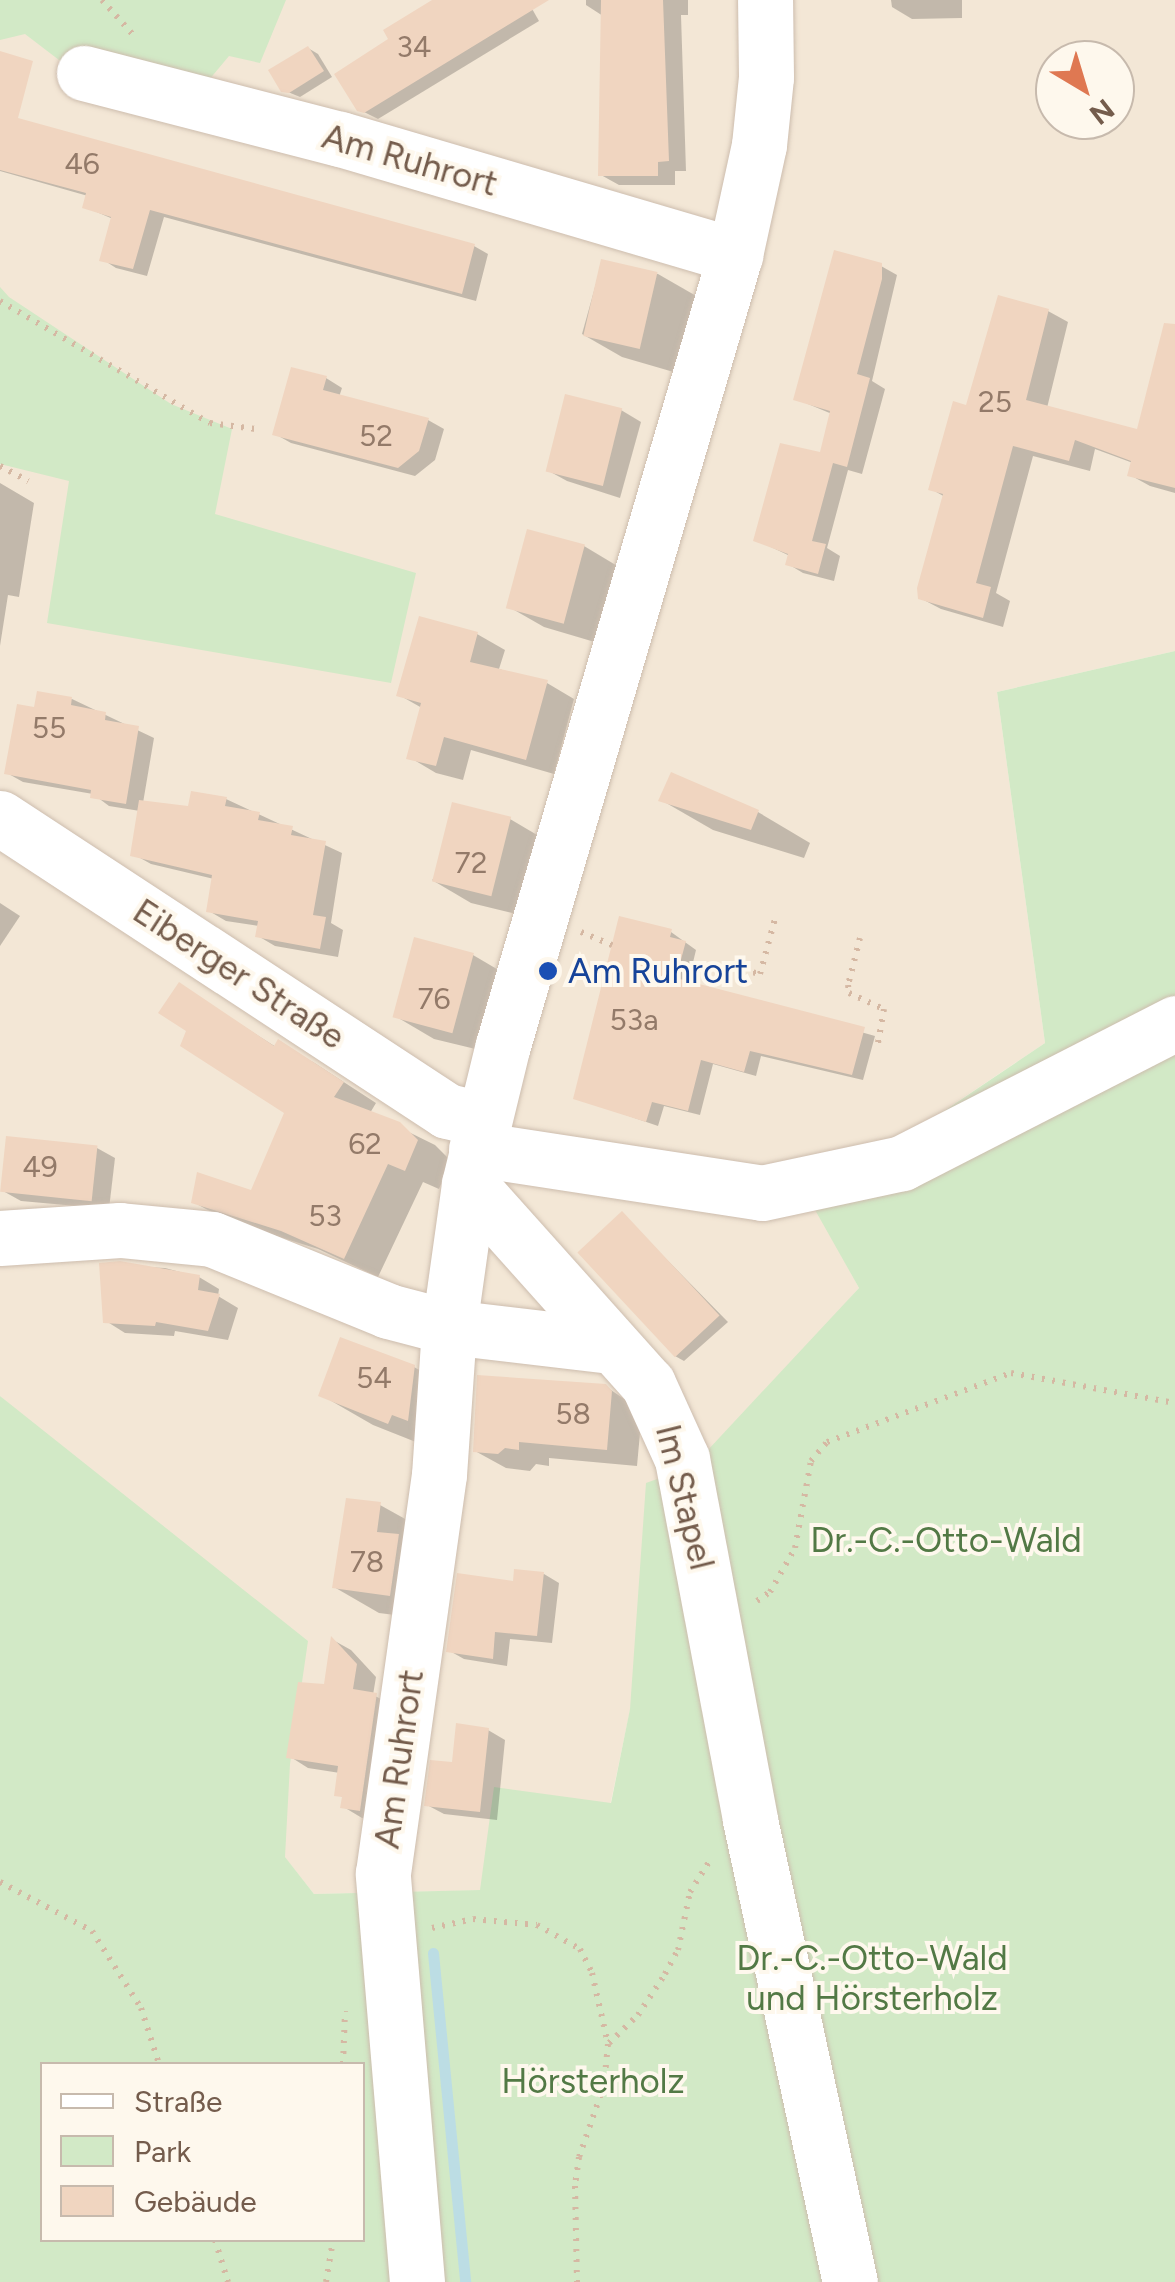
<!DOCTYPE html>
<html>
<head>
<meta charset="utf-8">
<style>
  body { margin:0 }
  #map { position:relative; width:1175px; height:2282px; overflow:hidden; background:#fbf4e7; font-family:Figtree,sans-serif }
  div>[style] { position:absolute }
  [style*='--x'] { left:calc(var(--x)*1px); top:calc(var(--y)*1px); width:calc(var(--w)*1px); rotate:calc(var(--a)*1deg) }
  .residential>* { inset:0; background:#f3e7d6 }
  .green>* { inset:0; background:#d2e9c6 }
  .shadow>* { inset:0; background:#0003 }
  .stream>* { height:11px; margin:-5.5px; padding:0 5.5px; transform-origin:5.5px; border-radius:5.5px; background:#bcdde4 }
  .building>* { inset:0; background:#f0d5c0; transform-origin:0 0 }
  .path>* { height:6px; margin-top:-3px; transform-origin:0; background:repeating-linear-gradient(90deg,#d5b8a3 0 2.5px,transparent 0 10.5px) }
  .roads { filter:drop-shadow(0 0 2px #cdbdae) drop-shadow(0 0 2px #cdbdae) }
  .minor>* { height:55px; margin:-27.5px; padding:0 27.5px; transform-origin:27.5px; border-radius:27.5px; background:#fff }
  .dots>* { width:28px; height:28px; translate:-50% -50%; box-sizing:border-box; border:5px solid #fef8ed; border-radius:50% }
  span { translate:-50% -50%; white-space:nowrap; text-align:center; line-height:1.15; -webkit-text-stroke:8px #fef8ed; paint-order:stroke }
  .number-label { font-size:30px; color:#937a69 }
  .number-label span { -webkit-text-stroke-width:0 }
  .street-label { font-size:35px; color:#745c4c }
  .transit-label { font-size:35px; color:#164399 }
  .left { translate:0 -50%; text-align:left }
  .park-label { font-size:35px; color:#527945 }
  .legend { position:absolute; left:40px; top:2062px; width:325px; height:180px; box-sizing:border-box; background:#fef8ed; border:2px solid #c7baad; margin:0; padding:12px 18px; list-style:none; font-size:30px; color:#745c4c }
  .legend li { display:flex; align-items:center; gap:20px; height:50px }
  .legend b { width:50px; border:2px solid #c7baad }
  .north { position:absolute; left:1035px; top:40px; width:100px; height:100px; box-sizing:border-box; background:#fef8ed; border:2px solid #c7baad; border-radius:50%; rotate:142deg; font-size:28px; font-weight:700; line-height:40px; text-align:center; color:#745c4c }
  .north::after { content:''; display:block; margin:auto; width:35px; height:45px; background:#df7852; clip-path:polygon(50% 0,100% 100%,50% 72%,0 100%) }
</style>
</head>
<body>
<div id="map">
  <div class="residential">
    <div style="clip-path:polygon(evenodd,0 0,1175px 0,1175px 651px,997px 692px,1045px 1043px,811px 1200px,859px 1288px,675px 1495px,610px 1806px,538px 1889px,314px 1894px,267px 1835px,280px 1644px,0 1396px,0 0,1055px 60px,1115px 60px,1115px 120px,1055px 120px,1055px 60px)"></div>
  </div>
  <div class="green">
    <div style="clip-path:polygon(0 0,286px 0,260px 63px,229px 56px,198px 93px,59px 60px,25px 34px,0 40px)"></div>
    <div style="clip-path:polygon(0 287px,9px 297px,171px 404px,232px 429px,215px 514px,416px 573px,391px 683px,47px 623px,69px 481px,0 464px)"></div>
    <div style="clip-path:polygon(evenodd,1175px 651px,1175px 2282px,0 2282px,0 1396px,308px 1641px,290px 1764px,285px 1857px,314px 1894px,480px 1890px,494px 1787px,611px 1803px,630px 1709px,646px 1483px,693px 1466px,859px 1288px,810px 1201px,1045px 1043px,997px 692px,1175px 651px,42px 2064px,362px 2064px,362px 2240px,42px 2240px,42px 2064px)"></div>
  </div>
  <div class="shadow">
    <div style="clip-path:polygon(436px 0,527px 0,539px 21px,378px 119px,358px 109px,392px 40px)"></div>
    <div style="clip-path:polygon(586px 0,688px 0,688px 15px,681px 15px,686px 171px,675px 171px,675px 185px,619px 185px,601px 175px,603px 16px,586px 5px)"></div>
    <div style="clip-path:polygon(891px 0,962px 0,962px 18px,912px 19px,892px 7px)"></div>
    <div style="clip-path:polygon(308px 48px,318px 54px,332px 77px,300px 97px,283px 90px)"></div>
    <div style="clip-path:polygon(0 116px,474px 246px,488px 254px,476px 301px,164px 217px,147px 276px,116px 268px,102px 259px,113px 219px,85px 207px,88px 196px,0 171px)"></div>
    <div style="clip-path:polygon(602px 262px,658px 274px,698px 297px,677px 373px,622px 357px,582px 334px)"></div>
    <div style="clip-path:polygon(881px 266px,897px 275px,872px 381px,885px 389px,862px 474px,848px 470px,827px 548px,840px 556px,834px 581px,803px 573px,788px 564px,790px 556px,756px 540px,822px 455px,832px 414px,796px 399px)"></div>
    <div style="clip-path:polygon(1048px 311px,1068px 322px,1047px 408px,1139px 432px,1175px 346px,1175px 493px,1150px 486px,1130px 475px,1133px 463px,1095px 449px,1090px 471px,1033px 456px,996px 593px,1010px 601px,1003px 627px,941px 609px,920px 598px,945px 497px,931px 489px,967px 408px)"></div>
    <div style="clip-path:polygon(326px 378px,342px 388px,339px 397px,428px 420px,444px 429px,435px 460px,415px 476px,291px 443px,275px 434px)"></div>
    <div style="clip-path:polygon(621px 410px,641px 422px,620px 498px,567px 481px,547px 470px)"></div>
    <div style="clip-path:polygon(0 483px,34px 503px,19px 597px,8px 595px,0 646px)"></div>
    <div style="clip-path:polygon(584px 546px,619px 567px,598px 643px,544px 627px,509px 607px)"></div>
    <div style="clip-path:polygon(477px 634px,505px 650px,499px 669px,547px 683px,574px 699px,554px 774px,471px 750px,463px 780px,436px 773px,409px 757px,422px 708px,399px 695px)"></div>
    <div style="clip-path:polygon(72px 699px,154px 738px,143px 803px,190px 809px,226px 799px,342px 853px,331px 923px,343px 930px,338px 957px,275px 946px,258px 936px,259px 926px,226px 921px,209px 911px,214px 879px,151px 864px,133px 854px,140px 811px,109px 806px,93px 794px,23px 782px,7px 773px,36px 710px)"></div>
    <div style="clip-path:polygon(661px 800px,758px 812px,810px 843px,804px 858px,713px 830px)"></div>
    <div style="clip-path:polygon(510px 819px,549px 842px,529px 917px,471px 903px,432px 880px)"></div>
    <div style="clip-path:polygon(0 903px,20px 916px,0 946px)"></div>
    <div style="clip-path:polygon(671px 932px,696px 950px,688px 983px,875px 1036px,863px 1080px,761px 1056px,756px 1076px,713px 1064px,700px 1115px,664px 1106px,658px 1126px,576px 1098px)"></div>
    <div style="clip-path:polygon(473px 955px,512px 978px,492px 1053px,434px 1039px,395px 1016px)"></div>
    <div style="clip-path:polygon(179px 985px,276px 1047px,313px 1062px,376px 1103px,370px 1113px,435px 1145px,451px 1161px,439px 1189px,423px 1182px,378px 1277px,318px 1249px,228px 1221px,193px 1202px,252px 1193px,287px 1112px,189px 1030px)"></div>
    <div style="clip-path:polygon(97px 1148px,115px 1158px,109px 1209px,21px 1201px,3px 1191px)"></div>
    <div style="clip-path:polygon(622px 1214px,728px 1322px,684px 1361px,675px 1356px)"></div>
    <div style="clip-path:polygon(101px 1265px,165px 1268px,199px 1277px,219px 1289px,218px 1296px,238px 1308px,228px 1340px,175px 1331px,174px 1336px,125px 1333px,106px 1321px)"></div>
    <div style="clip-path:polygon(414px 1367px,467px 1397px,441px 1452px,373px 1425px,321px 1395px)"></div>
    <div style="clip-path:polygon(605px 1386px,642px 1411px,637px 1466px,549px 1458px,549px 1466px,536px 1464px,530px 1471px,506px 1468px,475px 1451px)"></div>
    <div style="clip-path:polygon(380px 1505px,425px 1530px,435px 1620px,379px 1613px,334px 1587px)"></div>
    <div style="clip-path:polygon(544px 1574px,559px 1583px,552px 1643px,510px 1639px,507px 1666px,464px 1659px,448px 1650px,515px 1584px)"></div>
    <div style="clip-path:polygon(333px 1640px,351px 1650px,376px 1677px,373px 1695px,395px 1706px,379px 1820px,362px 1818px,342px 1806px,344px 1798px,337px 1794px,340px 1773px,308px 1768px,289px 1756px,326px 1687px)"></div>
    <div style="clip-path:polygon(488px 1730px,505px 1740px,497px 1820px,444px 1814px,427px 1805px,455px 1765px)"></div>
  </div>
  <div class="stream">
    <div style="--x:433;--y:1953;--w:331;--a:84.4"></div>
  </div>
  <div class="building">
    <div style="clip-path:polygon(432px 0,549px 0,364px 113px,357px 111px,334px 74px,388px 39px,383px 30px)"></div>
    <div style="clip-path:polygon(601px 0,663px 0,669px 161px,658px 162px,658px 176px,598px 176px)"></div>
    <div style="clip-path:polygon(308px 46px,324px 71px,289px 93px,281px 92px,268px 70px)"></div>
    <div style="clip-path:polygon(0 51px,33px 61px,18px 118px,475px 244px,462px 294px,150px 210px,133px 269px,99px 261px,111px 217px,82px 208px,86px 193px,0 170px)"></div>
    <div style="clip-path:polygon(834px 250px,882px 263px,882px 279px,857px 374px,870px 378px,847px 467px,833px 463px,812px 541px,826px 544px,818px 574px,785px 565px,788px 554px,753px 541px,780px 443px,820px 452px,830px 411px,793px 400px)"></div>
    <div style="left:601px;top:259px;width:58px;height:79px;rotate:13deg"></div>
    <div style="clip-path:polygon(998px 295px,1049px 309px,1026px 400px,1137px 429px,1164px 323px,1175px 324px,1175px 488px,1127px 476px,1131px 461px,1075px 440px,1069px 461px,1013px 446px,976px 583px,991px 587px,983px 618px,918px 599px,917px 588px,943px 494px,928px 490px,953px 401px,966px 405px)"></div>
    <div style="clip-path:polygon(291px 367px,327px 376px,323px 390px,429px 418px,419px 451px,398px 468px,272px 435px)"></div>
    <div style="left:565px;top:394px;width:59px;height:80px;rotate:14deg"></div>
    <div style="left:527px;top:529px;width:60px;height:82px;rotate:15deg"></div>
    <div style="clip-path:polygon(419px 616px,478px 632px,470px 662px,548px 680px,526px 760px,444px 737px,436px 766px,406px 759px,421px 703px,396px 696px)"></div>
    <div style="clip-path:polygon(37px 691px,72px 697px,71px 705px,106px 712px,105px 720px,139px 726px,126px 804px,90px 798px,91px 790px,4px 774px,17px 704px,34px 707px)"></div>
    <div style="clip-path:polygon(671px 772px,759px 810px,751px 830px,658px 801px)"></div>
    <div style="clip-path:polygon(191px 791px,227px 797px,225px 806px,260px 812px,258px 820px,293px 826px,291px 835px,326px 841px,313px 915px,326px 917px,320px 949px,255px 937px,258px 921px,206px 912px,212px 875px,130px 856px,139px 800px,188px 806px)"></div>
    <div style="left:452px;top:802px;width:61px;height:82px;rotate:14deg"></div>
    <div style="clip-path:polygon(619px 916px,672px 929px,670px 937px,686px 941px,676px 978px,865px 1027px,852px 1075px,750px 1051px,744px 1072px,701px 1060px,688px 1111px,652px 1102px,646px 1122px,573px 1099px)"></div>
    <div style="left:414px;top:937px;width:62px;height:83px;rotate:15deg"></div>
    <div style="clip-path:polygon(179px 982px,274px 1046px,278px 1039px,344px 1082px,334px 1097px,400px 1122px,418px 1140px,405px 1171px,388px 1164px,344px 1259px,281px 1231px,191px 1203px,197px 1172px,251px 1190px,284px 1113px,180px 1046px,186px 1031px,158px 1013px)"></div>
    <div style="left:6px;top:1136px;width:92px;height:56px;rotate:6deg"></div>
    <div style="left:622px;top:1211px;width:143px;height:61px;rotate:47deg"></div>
    <div style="clip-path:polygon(120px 1261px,200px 1275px,198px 1290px,220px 1294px,208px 1331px,156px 1322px,155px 1326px,103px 1323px,99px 1263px)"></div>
    <div style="clip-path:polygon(340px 1337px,415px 1365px,408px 1421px,392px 1415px,388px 1424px,318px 1396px)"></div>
    <div style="clip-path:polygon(477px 1375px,606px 1384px,612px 1391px,607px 1450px,519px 1442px,519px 1450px,505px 1448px,498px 1454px,473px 1452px)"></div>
    <div style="clip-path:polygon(346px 1498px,381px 1502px,377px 1532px,399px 1534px,390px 1596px,332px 1588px)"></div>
    <div style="clip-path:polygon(514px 1569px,544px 1572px,537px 1636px,495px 1632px,493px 1659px,446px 1652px,457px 1573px,513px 1581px)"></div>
    <div style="clip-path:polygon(331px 1636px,357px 1664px,353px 1689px,377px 1693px,360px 1811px,340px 1808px,342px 1797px,334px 1796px,338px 1766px,286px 1758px,298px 1682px,324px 1684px)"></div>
    <div style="clip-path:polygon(456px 1723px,489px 1728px,480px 1812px,424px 1806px,430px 1760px,452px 1762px)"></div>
  </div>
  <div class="path">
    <div style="--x:102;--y:0;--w:50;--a:48.3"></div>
    <div style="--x:0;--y:301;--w:243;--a:30.2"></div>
    <div style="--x:210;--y:423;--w:46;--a:7.4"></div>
    <div style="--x:0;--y:466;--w:32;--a:28"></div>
    <div style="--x:581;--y:932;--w:34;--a:23"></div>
    <div style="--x:860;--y:938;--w:49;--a:104.3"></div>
    <div style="--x:848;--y:985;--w:8;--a:83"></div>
    <div style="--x:849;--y:993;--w:38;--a:25"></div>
    <div style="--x:884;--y:1009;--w:40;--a:100"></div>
    <div style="--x:743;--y:970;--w:17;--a:13"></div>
    <div style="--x:760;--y:974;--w:61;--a:-74.8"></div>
    <div style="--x:757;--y:1601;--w:16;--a:-35"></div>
    <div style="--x:770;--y:1592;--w:51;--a:-60.4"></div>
    <div style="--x:795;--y:1548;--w:88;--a:-79.6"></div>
    <div style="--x:811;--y:1461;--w:25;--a:-50"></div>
    <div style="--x:827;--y:1442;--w:197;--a:-20.6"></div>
    <div style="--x:1011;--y:1373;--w:167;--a:10.4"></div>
    <div style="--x:0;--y:1882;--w:104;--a:28"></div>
    <div style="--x:92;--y:1931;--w:91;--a:57.5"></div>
    <div style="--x:141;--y:2008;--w:59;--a:72.2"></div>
    <div style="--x:432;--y:1928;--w:42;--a:-12.4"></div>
    <div style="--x:473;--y:1919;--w:64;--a:5.4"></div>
    <div style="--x:537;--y:1925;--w:49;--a:29.2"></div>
    <div style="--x:580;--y:1949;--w:27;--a:63"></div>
    <div style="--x:592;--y:1973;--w:73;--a:77.3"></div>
    <div style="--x:608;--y:2044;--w:41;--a:95.6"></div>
    <div style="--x:604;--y:2085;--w:76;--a:109.1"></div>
    <div style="--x:579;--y:2157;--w:29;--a:98"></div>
    <div style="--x:575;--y:2186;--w:96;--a:88.8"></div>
    <div style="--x:609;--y:2043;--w:40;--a:-44"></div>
    <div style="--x:638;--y:2015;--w:49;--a:-56.6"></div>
    <div style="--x:665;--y:1974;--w:27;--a:-62"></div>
    <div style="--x:678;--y:1950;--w:59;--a:-78.3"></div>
    <div style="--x:690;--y:1892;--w:41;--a:-57.8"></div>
    <div style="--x:343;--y:2064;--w:53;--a:-87.8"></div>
    <div style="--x:215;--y:2240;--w:44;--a:72.8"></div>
    <div style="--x:326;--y:2282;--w:43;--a:-80.5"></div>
  </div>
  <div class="roads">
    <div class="minor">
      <div style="--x:84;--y:73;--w:264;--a:14.5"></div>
      <div style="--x:340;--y:139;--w:412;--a:16.4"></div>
      <div style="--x:0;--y:818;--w:534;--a:33.24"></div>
      <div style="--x:447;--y:1111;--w:37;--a:13"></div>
      <div style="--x:476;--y:1149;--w:289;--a:8.7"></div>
      <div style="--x:762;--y:1193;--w:143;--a:-12.1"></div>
      <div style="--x:902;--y:1163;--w:307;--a:-27.1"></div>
      <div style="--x:469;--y:1184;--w:268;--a:48.2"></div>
      <div style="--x:648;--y:1384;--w:82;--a:65.6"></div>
      <div style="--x:682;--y:1459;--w:367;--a:79.3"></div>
      <div style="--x:750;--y:1820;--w:473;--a:77.8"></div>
      <div style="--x:0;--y:1238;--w:120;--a:-3.8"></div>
      <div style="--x:120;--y:1230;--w:92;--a:5.6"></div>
      <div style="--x:212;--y:1239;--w:190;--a:22.2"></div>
      <div style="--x:388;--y:1311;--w:63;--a:14.7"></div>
      <div style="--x:449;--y:1327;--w:163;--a:6.7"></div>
      <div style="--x:417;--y:2282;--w:410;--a:-94.8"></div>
      <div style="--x:383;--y:1873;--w:402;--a:-82"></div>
      <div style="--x:439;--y:1475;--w:148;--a:-86.1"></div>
      <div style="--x:449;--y:1327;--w:144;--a:-82"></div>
      <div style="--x:469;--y:1184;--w:143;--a:-76.3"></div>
      <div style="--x:503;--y:1045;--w:823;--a:-73.63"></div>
      <div style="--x:735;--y:255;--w:113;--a:-77.7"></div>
      <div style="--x:759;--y:145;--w:68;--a:-84.1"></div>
      <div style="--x:766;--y:77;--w:77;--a:-90.7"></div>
    </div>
  </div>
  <div class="dots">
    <div style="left:548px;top:971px;background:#1a4fb4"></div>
  </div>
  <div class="number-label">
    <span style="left:414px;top:47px">34</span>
    <span style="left:82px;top:164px">46</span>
    <span style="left:995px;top:402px">25</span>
    <span style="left:376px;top:436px">52</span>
    <span style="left:49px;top:728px">55</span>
    <span style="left:471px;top:863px">72</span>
    <span style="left:434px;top:999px">76</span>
    <span style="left:634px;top:1020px">53a</span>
    <span style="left:365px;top:1144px">62</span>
    <span style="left:40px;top:1167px">49</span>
    <span style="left:325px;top:1216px">53</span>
    <span style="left:374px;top:1378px">54</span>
    <span style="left:573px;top:1414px">58</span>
    <span style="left:367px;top:1562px">78</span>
  </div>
  <div class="street-label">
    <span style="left:410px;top:160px;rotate:16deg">Am Ruhrort</span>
    <span style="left:239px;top:974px;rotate:33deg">Eiberger Straße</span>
    <span style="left:685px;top:1497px;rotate:76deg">Im Stapel</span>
    <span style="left:399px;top:1759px;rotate:-82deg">Am Ruhrort</span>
  </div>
  <div class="transit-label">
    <span class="left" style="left:568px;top:971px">Am Ruhrort</span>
  </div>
  <div class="park-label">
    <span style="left:946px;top:1540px">Dr.-C.-Otto-Wald</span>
    <span style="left:872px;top:1978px">Dr.-C.-Otto-Wald<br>und Hörsterholz</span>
    <span style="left:593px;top:2081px">Hörsterholz</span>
  </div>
  <ul class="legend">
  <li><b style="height:12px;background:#fff"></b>Straße</li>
  <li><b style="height:28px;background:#d2e9c6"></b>Park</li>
  <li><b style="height:28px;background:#f0d5c0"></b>Gebäude</li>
  </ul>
  <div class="north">N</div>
</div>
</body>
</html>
